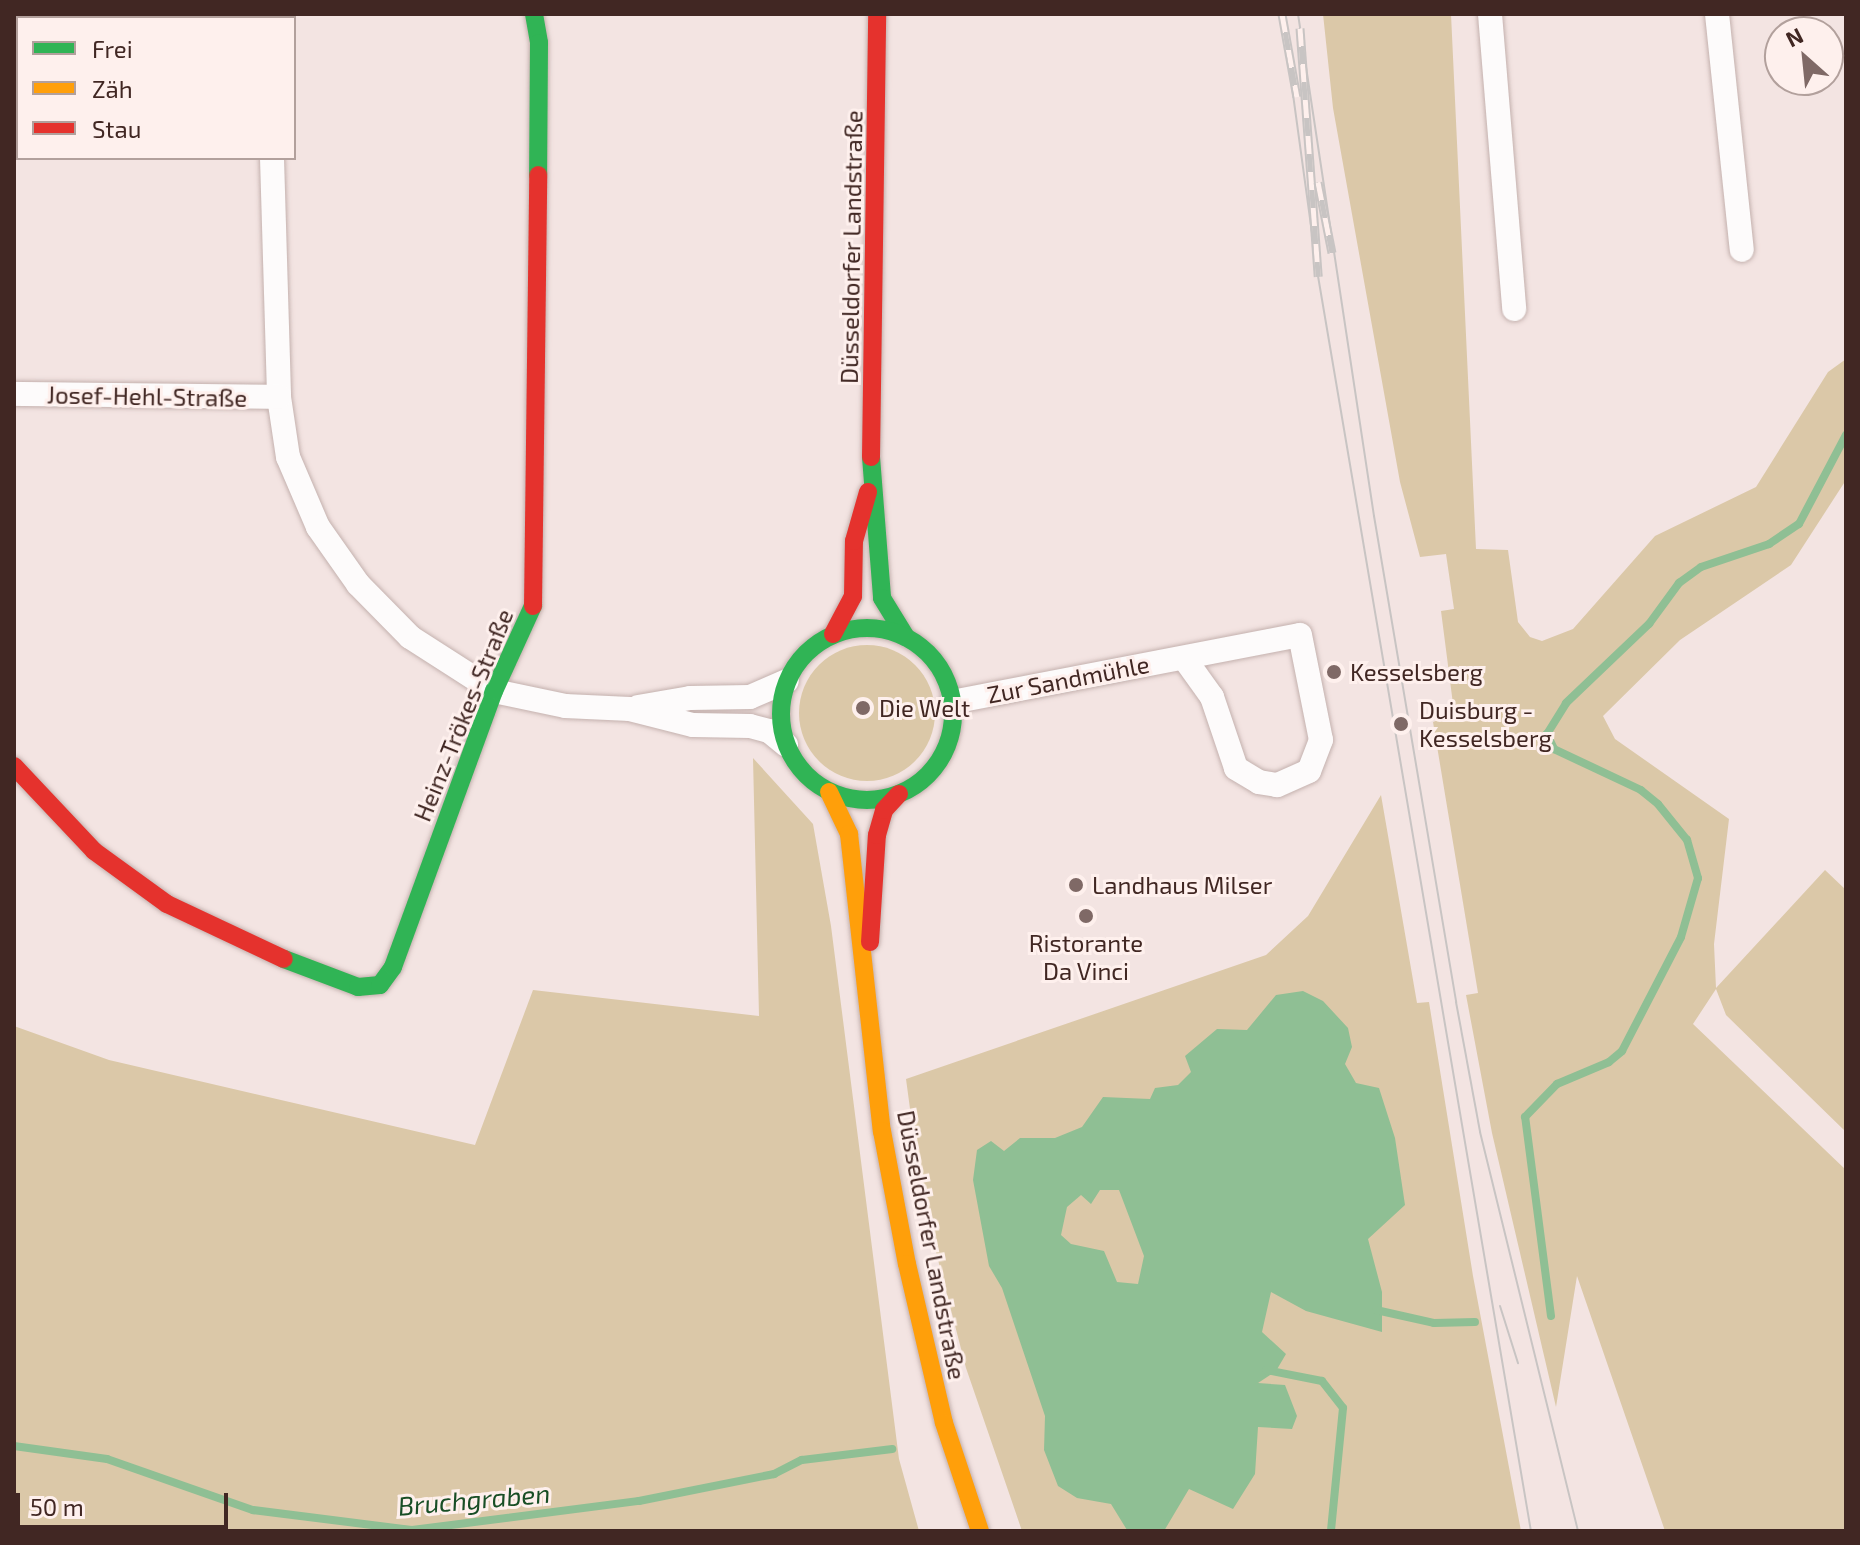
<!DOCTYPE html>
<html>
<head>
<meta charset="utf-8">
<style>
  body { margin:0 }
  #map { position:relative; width:1860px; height:1545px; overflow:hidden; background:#f3e4e2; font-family:"Exo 2",sans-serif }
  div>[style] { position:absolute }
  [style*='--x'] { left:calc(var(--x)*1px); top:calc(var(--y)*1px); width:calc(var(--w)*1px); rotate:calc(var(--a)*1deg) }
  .green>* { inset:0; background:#dbc8a8 }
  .round { border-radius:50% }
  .water>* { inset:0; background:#8fbf94 }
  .stream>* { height:8px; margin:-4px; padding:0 4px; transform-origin:4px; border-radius:4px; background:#8fbf94 }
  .roads { filter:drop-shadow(0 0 2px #c4b1ae) drop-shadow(0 0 2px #c4b1ae) }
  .street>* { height:24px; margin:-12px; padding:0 12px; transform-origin:12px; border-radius:12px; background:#fdfbfb }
  .fast>* { height:18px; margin:-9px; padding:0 9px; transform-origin:9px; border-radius:9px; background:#30b455 }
  .fast>.ring { margin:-9px; padding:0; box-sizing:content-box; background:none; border:18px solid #30b455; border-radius:50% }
  .slow>* { height:18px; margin:-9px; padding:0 9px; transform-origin:9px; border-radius:9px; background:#ff9f0a }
  .jam>* { height:18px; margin:-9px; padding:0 9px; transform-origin:9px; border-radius:9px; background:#e5322d }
  .tram>* { height:2px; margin:-1px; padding:0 1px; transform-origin:1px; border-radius:1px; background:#c8c4c3 }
  .rail>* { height:9px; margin-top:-4.5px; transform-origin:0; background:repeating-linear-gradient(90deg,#fef0ed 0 18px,#c8c4c3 0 36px); box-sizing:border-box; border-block:2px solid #c8c4c3 }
  .dots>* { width:22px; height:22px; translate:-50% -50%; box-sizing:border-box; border:4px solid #fef0ed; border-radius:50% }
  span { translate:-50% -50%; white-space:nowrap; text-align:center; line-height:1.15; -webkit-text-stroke:6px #fef0ed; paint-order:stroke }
  .street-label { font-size:24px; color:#412723 }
  .poi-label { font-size:24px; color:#412723 }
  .left { translate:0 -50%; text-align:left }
  .water-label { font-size:26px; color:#184e25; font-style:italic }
  .frame { position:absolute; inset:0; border:16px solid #412723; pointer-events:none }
  .legend { position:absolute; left:16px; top:16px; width:280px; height:144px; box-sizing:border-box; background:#fef0ed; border:2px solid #b2a09c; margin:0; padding:10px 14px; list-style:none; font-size:24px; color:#412723 }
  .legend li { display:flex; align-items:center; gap:16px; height:40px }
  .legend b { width:40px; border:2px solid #b2a09c }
  .north { position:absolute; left:1764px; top:16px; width:80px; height:80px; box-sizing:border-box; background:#fef0ed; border:2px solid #b2a09c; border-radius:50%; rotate:333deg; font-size:22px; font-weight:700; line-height:32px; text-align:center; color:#412723 }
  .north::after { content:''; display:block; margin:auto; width:28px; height:36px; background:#7f6966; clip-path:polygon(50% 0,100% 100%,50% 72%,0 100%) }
  .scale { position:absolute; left:16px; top:1493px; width:212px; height:36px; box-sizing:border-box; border:4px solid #412723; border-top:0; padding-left:10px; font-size:24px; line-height:28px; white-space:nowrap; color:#412723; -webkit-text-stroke:6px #fef0ed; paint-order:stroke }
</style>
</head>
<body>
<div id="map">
  <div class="green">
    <div style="clip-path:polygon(1323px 14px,1451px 14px,1476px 549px,1508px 550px,1518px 622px,1530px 637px,1542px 641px,1573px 629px,1655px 536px,1756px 487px,1828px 372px,1846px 359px,1846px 480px,1791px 565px,1680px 640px,1603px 716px,1615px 739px,1729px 819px,1714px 944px,1716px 988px,1825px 870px,1846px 890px,1846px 1132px,1726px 1015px,1716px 989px,1693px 1024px,1846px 1170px,1846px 1531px,1665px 1531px,1577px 1276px,1556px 1407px,1492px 1133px,1466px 995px,1478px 993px,1433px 722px,1447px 717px,1453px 704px,1441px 611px,1454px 609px,1446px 554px,1420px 557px,1400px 482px,1333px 108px)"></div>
    <div class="round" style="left:799px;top:645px;width:136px;height:136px"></div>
    <div style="clip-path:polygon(753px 758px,813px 824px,831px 926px,899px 1459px,919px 1531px,14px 1531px,14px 1026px,109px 1060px,475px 1145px,533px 990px,759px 1016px)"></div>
    <div style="clip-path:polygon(1381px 795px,1417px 1003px,1429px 1002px,1473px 1276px,1521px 1531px,1022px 1531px,966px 1368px,922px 1198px,906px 1079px,1266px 955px,1308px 916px)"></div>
  </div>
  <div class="water">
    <div style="clip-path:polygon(evenodd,1303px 991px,1323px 1001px,1348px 1028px,1352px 1047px,1345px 1064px,1356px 1083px,1379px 1088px,1395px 1138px,1405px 1205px,1368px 1239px,1382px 1292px,1382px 1332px,1306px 1311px,1271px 1292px,1262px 1332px,1286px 1354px,1276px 1371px,1258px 1383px,1285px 1385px,1297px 1416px,1292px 1429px,1258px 1427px,1255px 1474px,1233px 1509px,1189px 1489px,1164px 1531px,1127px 1530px,1111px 1504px,1077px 1498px,1058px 1486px,1044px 1450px,1045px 1416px,1002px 1288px,989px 1266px,973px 1180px,977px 1150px,991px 1141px,1004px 1151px,1020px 1138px,1055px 1138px,1082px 1127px,1103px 1097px,1150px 1099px,1155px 1088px,1178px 1085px,1191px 1072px,1185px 1056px,1217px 1029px,1247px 1030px,1276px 995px,1303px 991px,1119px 1190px,1144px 1256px,1138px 1284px,1117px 1282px,1104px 1251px,1071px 1244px,1061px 1235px,1067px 1207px,1081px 1195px,1091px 1204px,1100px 1190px,1119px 1190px)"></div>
  </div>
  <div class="stream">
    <div style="--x:1376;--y:1310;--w:59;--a:12.6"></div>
    <div style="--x:1434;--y:1323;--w:41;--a:-1.4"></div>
    <div style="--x:1551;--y:1316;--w:201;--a:-97.4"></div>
    <div style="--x:1525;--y:1117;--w:46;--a:-45.9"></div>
    <div style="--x:1557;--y:1084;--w:56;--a:-22.9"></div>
    <div style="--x:1609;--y:1062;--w:17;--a:-40"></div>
    <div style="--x:1622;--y:1051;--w:128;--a:-62.6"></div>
    <div style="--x:1681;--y:937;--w:61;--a:-73.9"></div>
    <div style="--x:1698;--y:878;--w:40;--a:-106"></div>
    <div style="--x:1687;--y:840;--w:46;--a:-128.9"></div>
    <div style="--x:1658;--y:804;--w:22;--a:-141"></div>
    <div style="--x:1641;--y:790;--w:96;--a:-154.8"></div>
    <div style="--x:1554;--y:749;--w:17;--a:-115"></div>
    <div style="--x:1547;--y:734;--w:36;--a:-58"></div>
    <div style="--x:1566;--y:703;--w:115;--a:-43.6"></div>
    <div style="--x:1649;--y:624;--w:51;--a:-53.8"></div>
    <div style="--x:1679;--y:583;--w:27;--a:-36"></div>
    <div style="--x:1701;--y:567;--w:72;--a:-18.7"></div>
    <div style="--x:1769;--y:544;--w:36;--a:-34"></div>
    <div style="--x:1799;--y:524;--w:101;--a:-62.2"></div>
    <div style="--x:1266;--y:1370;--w:57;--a:11.1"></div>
    <div style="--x:1322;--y:1381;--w:34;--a:52"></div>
    <div style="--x:1343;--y:1408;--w:124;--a:95.6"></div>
    <div style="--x:14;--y:1446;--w:94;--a:8"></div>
    <div style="--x:107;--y:1459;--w:155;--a:19.3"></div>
    <div style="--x:253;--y:1510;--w:160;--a:7.2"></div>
    <div style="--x:412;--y:1530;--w:229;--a:-7.3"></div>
    <div style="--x:639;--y:1501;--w:138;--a:-11.3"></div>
    <div style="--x:774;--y:1474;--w:31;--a:-27"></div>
    <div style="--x:802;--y:1460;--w:91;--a:-7"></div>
  </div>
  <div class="roads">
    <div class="street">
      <div style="--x:1490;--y:14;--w:296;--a:85.3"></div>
      <div style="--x:1717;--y:14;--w:237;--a:84"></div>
      <div style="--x:14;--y:39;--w:4;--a:27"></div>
      <div style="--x:272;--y:158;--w:239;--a:88.3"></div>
      <div style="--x:279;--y:397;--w:61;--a:81.5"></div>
      <div style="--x:288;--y:457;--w:76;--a:66.8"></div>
      <div style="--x:318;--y:527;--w:70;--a:54.9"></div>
      <div style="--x:358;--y:584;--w:74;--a:45.5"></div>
      <div style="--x:410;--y:637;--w:100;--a:32.7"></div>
      <div style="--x:494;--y:691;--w:73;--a:11.9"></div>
      <div style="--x:565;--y:706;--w:65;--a:2.6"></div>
      <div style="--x:630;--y:709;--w:65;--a:14.3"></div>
      <div style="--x:693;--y:725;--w:57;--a:1"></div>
      <div style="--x:750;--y:726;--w:20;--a:15"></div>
      <div style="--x:769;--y:731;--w:22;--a:39"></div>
      <div style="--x:14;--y:394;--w:265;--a:0.6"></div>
      <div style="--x:952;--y:702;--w:354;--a:-10.9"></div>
      <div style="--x:1300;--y:635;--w:107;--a:78.7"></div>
      <div style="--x:1321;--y:740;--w:33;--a:111"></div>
      <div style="--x:1309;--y:771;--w:35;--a:156"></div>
      <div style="--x:1277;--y:785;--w:18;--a:-171"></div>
      <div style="--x:1259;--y:782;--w:27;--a:-149"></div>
      <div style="--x:1236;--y:768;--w:75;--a:-108.7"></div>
      <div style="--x:1212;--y:697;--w:48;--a:-125.7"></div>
      <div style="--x:638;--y:707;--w:53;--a:-9.8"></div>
      <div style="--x:690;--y:698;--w:60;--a:-1"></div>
      <div style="--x:750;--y:697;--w:40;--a:-23.4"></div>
    </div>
    <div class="fast">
      <div style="--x:534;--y:14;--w:29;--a:80"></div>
      <div style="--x:539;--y:43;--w:132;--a:90.4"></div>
      <div style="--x:871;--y:457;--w:141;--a:85.5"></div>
      <div style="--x:882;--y:598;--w:46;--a:58.4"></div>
      <div class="ring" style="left:781px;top:628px;width:154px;height:154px"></div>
      <div style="--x:284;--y:959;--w:79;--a:20.7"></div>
      <div style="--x:358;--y:987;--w:22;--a:-5"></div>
      <div style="--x:380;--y:985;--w:22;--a:-54"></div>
      <div style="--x:393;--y:967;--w:294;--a:-69.9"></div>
      <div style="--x:494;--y:691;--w:94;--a:-65.4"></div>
    </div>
    <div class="slow">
      <div style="--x:829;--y:792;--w:47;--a:64.5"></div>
      <div style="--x:849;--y:834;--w:299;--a:83.7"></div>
      <div style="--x:882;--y:1131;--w:135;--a:79.4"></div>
      <div style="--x:907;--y:1264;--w:163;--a:76.9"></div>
      <div style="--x:944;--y:1423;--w:114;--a:71.6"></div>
    </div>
    <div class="jam">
      <div style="--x:871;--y:457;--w:443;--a:-89.2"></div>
      <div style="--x:533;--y:606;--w:431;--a:-89.3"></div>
      <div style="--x:833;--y:634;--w:43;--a:-62.2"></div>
      <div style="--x:853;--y:596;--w:55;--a:-89"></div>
      <div style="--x:854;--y:541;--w:51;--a:-74.1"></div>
      <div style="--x:14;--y:766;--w:117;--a:46.7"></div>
      <div style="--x:94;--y:851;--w:90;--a:36"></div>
      <div style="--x:167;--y:904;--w:129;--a:25.2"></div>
      <div style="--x:870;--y:942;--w:107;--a:-86.3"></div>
      <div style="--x:877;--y:835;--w:26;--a:-74"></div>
      <div style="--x:884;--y:810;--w:22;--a:-47"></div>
    </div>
  </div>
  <div class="tram">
    <div style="--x:1282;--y:14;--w:264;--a:82.2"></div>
    <div style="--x:1318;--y:276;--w:1273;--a:80.37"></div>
    <div style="--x:1298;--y:14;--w:508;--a:81.39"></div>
    <div style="--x:1374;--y:516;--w:493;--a:80.4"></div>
    <div style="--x:1456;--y:1002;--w:132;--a:79.5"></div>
    <div style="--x:1480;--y:1132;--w:411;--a:76.2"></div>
    <div style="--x:1500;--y:1306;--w:60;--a:72.5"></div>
  </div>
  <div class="rail">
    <div style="--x:1282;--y:14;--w:84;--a:79.8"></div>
    <div style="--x:1300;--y:28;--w:249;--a:85.8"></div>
    <div style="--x:1318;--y:182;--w:72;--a:78.8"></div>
  </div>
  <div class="dots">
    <div style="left:1334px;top:672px;background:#7f6966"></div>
    <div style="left:863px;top:708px;background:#7f6966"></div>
    <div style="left:1401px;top:724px;background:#7f6966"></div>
    <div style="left:1076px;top:885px;background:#7f6966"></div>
    <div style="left:1086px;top:916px;background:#7f6966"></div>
  </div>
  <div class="street-label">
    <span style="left:851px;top:247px;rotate:-89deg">Düsseldorfer Landstraße</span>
    <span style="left:147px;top:396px;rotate:1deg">Josef-Hehl-Straße</span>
    <span style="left:1068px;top:679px;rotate:-11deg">Zur Sandmühle</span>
    <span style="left:463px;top:715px;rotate:-68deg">Heinz-Trökes-Straße</span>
    <span style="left:932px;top:1245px;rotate:79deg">Düsseldorfer Landstraße</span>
  </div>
  <div class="poi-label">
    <span class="left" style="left:1350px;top:672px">Kesselsberg</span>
    <span class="left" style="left:879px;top:708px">Die Welt</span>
    <span class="left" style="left:1419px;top:724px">Duisburg -<br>Kesselsberg</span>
    <span class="left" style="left:1092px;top:885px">Landhaus Milser</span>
    <span style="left:1086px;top:957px">Ristorante<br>Da Vinci</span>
  </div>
  <div class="water-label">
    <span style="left:474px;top:1499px;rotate:-5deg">Bruchgraben</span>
  </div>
  <div class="frame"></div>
  <ul class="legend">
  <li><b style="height:10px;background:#30b455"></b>Frei</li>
  <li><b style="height:10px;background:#ff9f0a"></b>Zäh</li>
  <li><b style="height:10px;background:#e5322d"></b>Stau</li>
  </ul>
  <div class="north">N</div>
  <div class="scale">50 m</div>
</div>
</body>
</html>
